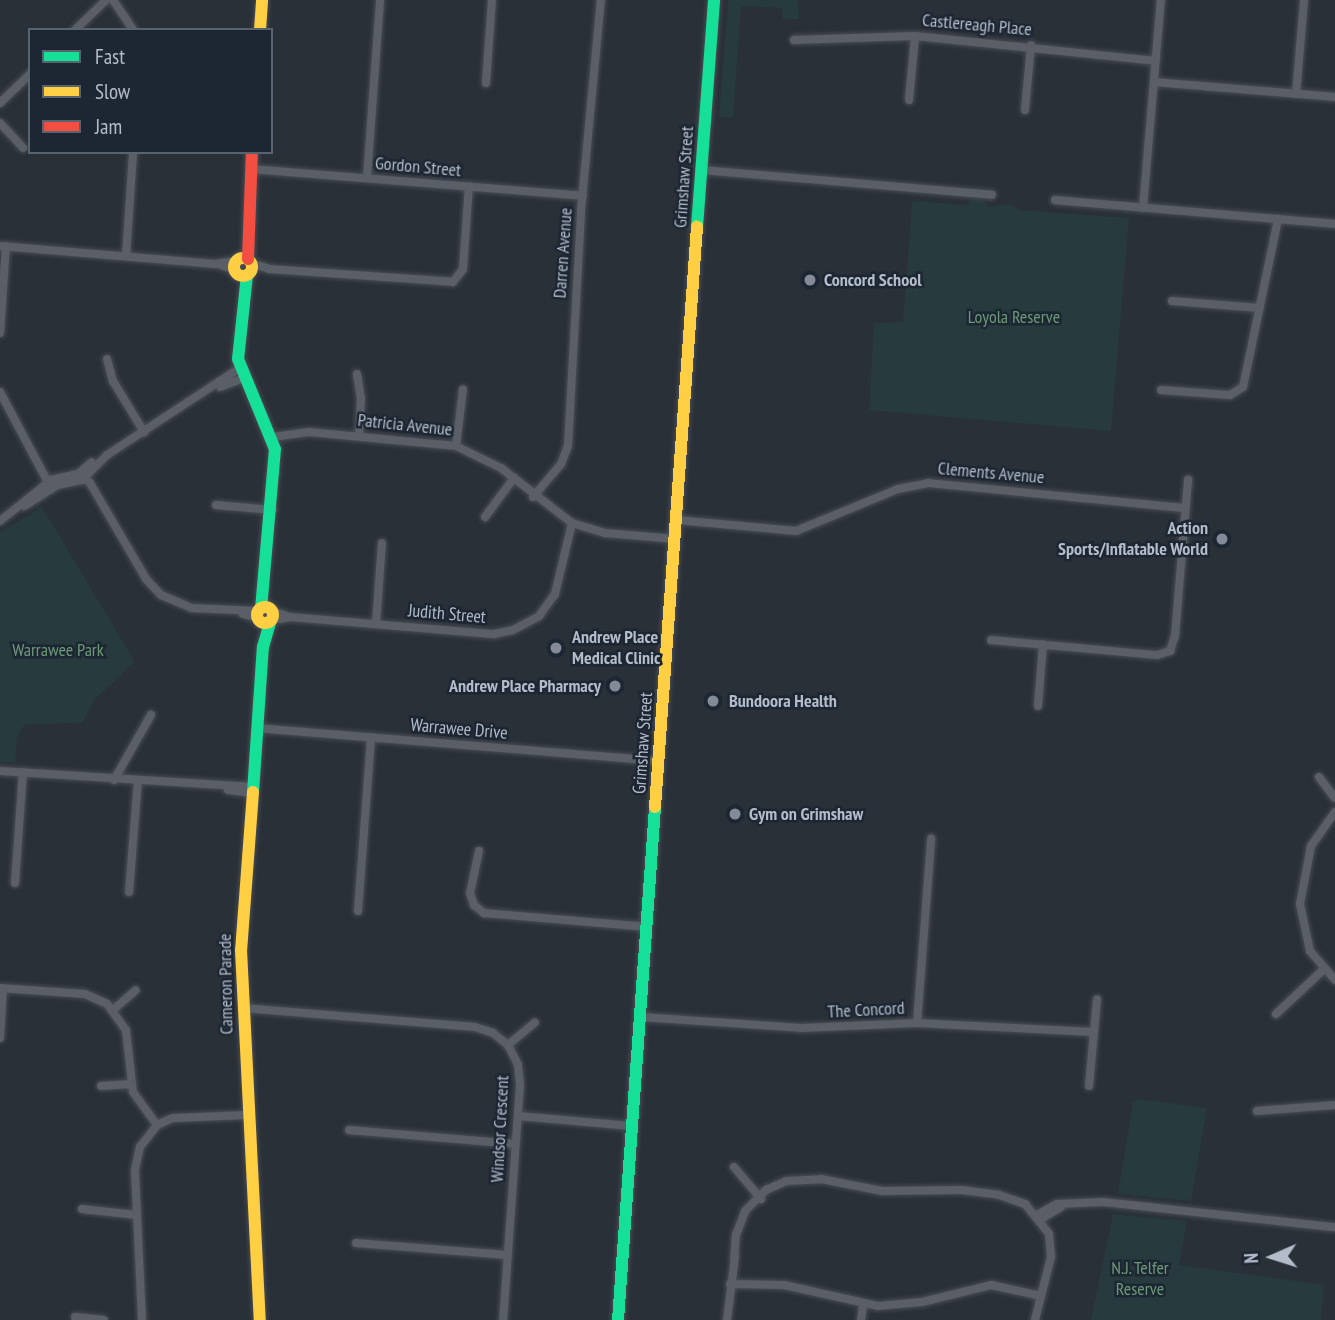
<!DOCTYPE html>
<html>
<head>
<meta charset="utf-8">
<style>
  body { margin:0 }
  #map { position:relative; width:1335px; height:1320px; overflow:hidden; background:#2a3038; font-family:"PT Sans Narrow",sans-serif }
  div>[style] { position:absolute }
  [style*='--x'] { left:calc(var(--x)*1px); top:calc(var(--y)*1px); width:calc(var(--w)*1px); rotate:calc(var(--a)*1deg) }
  .green>* { inset:0; background:#273a3e }
  .roads { filter:drop-shadow(0 0 2px #484c53) drop-shadow(0 0 2px #484c53) }
  .street>* { height:8px; margin:-4px; padding:0 4px; transform-origin:4px; border-radius:4px; background:#5a5e66 }
  .fast>* { height:12px; margin:-6px; padding:0 6px; transform-origin:6px; border-radius:6px; background:#16e098 }
  .slow>* { height:12px; margin:-6px; padding:0 6px; transform-origin:6px; border-radius:6px; background:#ffcf43 }
  .slow>.ring { margin:-6px; padding:0; box-sizing:content-box; background:none; border:12px solid #ffcf43; border-radius:50% }
  .jam>* { height:12px; margin:-6px; padding:0 6px; transform-origin:6px; border-radius:6px; background:#f24e42 }
  .dots>* { width:19px; height:19px; translate:-50% -50%; box-sizing:border-box; border:4px solid #1d2633; border-radius:50% }
  span { translate:-50% -50%; white-space:nowrap; text-align:center; line-height:1.15; -webkit-text-stroke:5px #1d2633; paint-order:stroke }
  .street-label { font-size:18px; color:#b4bcc9 }
  .poi-label { font-size:18px; color:#b4bcc9; font-weight:700 }
  .left { translate:0 -50%; text-align:left }
  .right { translate:-100% -50%; text-align:right }
  .park-label { font-size:18px; color:#6b9a76 }
  .legend { position:absolute; left:28px; top:28px; width:245px; height:126px; box-sizing:border-box; background:#1d2633; border:2px solid #59626f; margin:0; padding:9px 12px; list-style:none; font-size:21px; color:#b4bcc9 }
  .legend li { display:flex; align-items:center; gap:14px; height:35px }
  .legend b { width:35px; border:2px solid #59626f }
  .north { position:absolute; left:1237px; top:1222px; width:70px; height:70px; -webkit-text-stroke:5px #1d2633; paint-order:stroke; rotate:267deg; font-size:19px; font-weight:700; line-height:28px; text-align:center; color:#b4bcc9 }
  .north::after { content:''; display:block; margin:auto; width:24px; height:32px; background:#b4bcc9; clip-path:polygon(50% 0,100% 100%,50% 72%,0 100%) }
</style>
</head>
<body>
<div id="map">
  <div class="green">
    <div style="clip-path:polygon(728px 0,798px 0,799px 19px,783px 19px,782px 8px,741px 6px,733px 118px,719px 117px)"></div>
    <div style="clip-path:polygon(973px 198px,984px 199px,987px 207px,1010px 204px,1019px 210px,1129px 218px,1111px 431px,869px 410px,874px 323px,903px 322px,912px 201px,968px 205px)"></div>
    <div style="clip-path:polygon(42px 507px,135px 662px,95px 699px,82px 723px,25px 724px,17px 736px,15px 763px,0 762px,0 532px)"></div>
    <div style="clip-path:polygon(1138px 1099px,1207px 1108px,1191px 1201px,1118px 1194px,1133px 1103px)"></div>
    <div style="clip-path:polygon(1113px 1214px,1187px 1221px,1179px 1265px,1324px 1285px,1321px 1320px,1091px 1320px)"></div>
  </div>
  <div class="roads">
    <div class="street">
      <div style="--x:113;--y:0;--w:36;--a:56"></div>
      <div style="--x:75;--y:30;--w:43;--a:-44.1"></div>
      <div style="--x:794;--y:40;--w:121;--a:-1.9"></div>
      <div style="--x:915;--y:36;--w:242;--a:5.9"></div>
      <div style="--x:1154;--y:82;--w:182;--a:4.7"></div>
      <div style="--x:486;--y:83;--w:83;--a:-85.9"></div>
      <div style="--x:1296;--y:94;--w:94;--a:-85.1"></div>
      <div style="--x:909;--y:100;--w:64;--a:-84.6"></div>
      <div style="--x:0;--y:103;--w:42;--a:-44"></div>
      <div style="--x:1025;--y:110;--w:65;--a:-84.7"></div>
      <div style="--x:0;--y:123;--w:34;--a:47"></div>
      <div style="--x:250;--y:169;--w:334;--a:4.6"></div>
      <div style="--x:702;--y:170;--w:291;--a:4.9"></div>
      <div style="--x:367;--y:178;--w:178;--a:-85.8"></div>
      <div style="--x:1055;--y:200;--w:281;--a:4.9"></div>
      <div style="--x:1143;--y:208;--w:209;--a:-85.1"></div>
      <div style="--x:0;--y:246;--w:216;--a:4.8"></div>
      <div style="--x:215;--y:264;--w:21;--a:-8"></div>
      <div style="--x:126;--y:256;--w:104;--a:-86.1"></div>
      <div style="--x:251;--y:263;--w:19;--a:18"></div>
      <div style="--x:269;--y:269;--w:184;--a:4"></div>
      <div style="--x:453;--y:282;--w:16;--a:-52"></div>
      <div style="--x:463;--y:269;--w:83;--a:-85.9"></div>
      <div style="--x:221;--y:265;--w:15;--a:20"></div>
      <div style="--x:1172;--y:301;--w:88;--a:4.5"></div>
      <div style="--x:0;--y:333;--w:87;--a:-86.1"></div>
      <div style="--x:107;--y:359;--w:23;--a:75"></div>
      <div style="--x:113;--y:381;--w:60;--a:58.7"></div>
      <div style="--x:357;--y:374;--w:24;--a:81"></div>
      <div style="--x:361;--y:398;--w:37;--a:93"></div>
      <div style="--x:220;--y:387;--w:26;--a:-21"></div>
      <div style="--x:1161;--y:390;--w:69;--a:4.1"></div>
      <div style="--x:1230;--y:395;--w:15;--a:-32"></div>
      <div style="--x:1243;--y:387;--w:172;--a:-78.2"></div>
      <div style="--x:0;--y:392;--w:104;--a:62"></div>
      <div style="--x:273;--y:437;--w:36;--a:-8"></div>
      <div style="--x:309;--y:432;--w:148;--a:5.4"></div>
      <div style="--x:456;--y:446;--w:50;--a:26.1"></div>
      <div style="--x:501;--y:468;--w:90;--a:37.8"></div>
      <div style="--x:572;--y:523;--w:34;--a:17"></div>
      <div style="--x:605;--y:533;--w:71;--a:4.8"></div>
      <div style="--x:456;--y:446;--w:57;--a:-83"></div>
      <div style="--x:79;--y:473;--w:15;--a:42"></div>
      <div style="--x:90;--y:483;--w:111;--a:59.7"></div>
      <div style="--x:146;--y:579;--w:22;--a:47"></div>
      <div style="--x:161;--y:595;--w:33;--a:23"></div>
      <div style="--x:191;--y:608;--w:67;--a:2.6"></div>
      <div style="--x:533;--y:497;--w:43;--a:-49.7"></div>
      <div style="--x:561;--y:464;--w:19;--a:-69"></div>
      <div style="--x:568;--y:446;--w:236;--a:-86.8"></div>
      <div style="--x:581;--y:210;--w:211;--a:-84.6"></div>
      <div style="--x:216;--y:505;--w:57;--a:5"></div>
      <div style="--x:24;--y:506;--w:40;--a:-32"></div>
      <div style="--x:58;--y:485;--w:25;--a:-12"></div>
      <div style="--x:82;--y:480;--w:35;--a:-45"></div>
      <div style="--x:107;--y:455;--w:159;--a:-33.2"></div>
      <div style="--x:485;--y:517;--w:49;--a:-53.4"></div>
      <div style="--x:677;--y:520;--w:120;--a:5.3"></div>
      <div style="--x:796;--y:531;--w:110;--a:-22.4"></div>
      <div style="--x:898;--y:489;--w:31;--a:-11"></div>
      <div style="--x:928;--y:483;--w:258;--a:5.6"></div>
      <div style="--x:0;--y:521;--w:65;--a:-38.8"></div>
      <div style="--x:51;--y:480;--w:28;--a:-13"></div>
      <div style="--x:78;--y:474;--w:18;--a:-41"></div>
      <div style="--x:272;--y:611;--w:16;--a:18"></div>
      <div style="--x:243;--y:614;--w:16;--a:15"></div>
      <div style="--x:272;--y:620;--w:18;--a:-9"></div>
      <div style="--x:290;--y:617;--w:205;--a:4.8"></div>
      <div style="--x:494;--y:634;--w:19;--a:-12"></div>
      <div style="--x:513;--y:630;--w:30;--a:-28"></div>
      <div style="--x:539;--y:616;--w:27;--a:-54"></div>
      <div style="--x:555;--y:594;--w:73;--a:-76.5"></div>
      <div style="--x:376;--y:624;--w:81;--a:-85.8"></div>
      <div style="--x:991;--y:640;--w:167;--a:5.2"></div>
      <div style="--x:1157;--y:655;--w:14;--a:-17"></div>
      <div style="--x:1170;--y:651;--w:16;--a:-72"></div>
      <div style="--x:1175;--y:636;--w:157;--a:-85.2"></div>
      <div style="--x:1038;--y:706;--w:62;--a:-85.4"></div>
      <div style="--x:257;--y:728;--w:403;--a:4.7"></div>
      <div style="--x:0;--y:771;--w:254;--a:3.6"></div>
      <div style="--x:1319;--y:777;--w:26;--a:53"></div>
      <div style="--x:114;--y:780;--w:75;--a:-60.4"></div>
      <div style="--x:228;--y:790;--w:24;--a:7"></div>
      <div style="--x:1335;--y:812;--w:42;--a:125.2"></div>
      <div style="--x:1311;--y:846;--w:59;--a:100.7"></div>
      <div style="--x:1300;--y:904;--w:48;--a:78"></div>
      <div style="--x:1310;--y:951;--w:38;--a:49"></div>
      <div style="--x:479;--y:851;--w:43;--a:102.1"></div>
      <div style="--x:470;--y:893;--w:13;--a:72"></div>
      <div style="--x:474;--y:905;--w:13;--a:39"></div>
      <div style="--x:484;--y:913;--w:164;--a:4.9"></div>
      <div style="--x:15;--y:883;--w:111;--a:-85.9"></div>
      <div style="--x:129;--y:892;--w:111;--a:-85.4"></div>
      <div style="--x:358;--y:911;--w:174;--a:-85.7"></div>
      <div style="--x:0;--y:988;--w:85;--a:4"></div>
      <div style="--x:85;--y:994;--w:24;--a:24"></div>
      <div style="--x:107;--y:1004;--w:32;--a:54"></div>
      <div style="--x:126;--y:1030;--w:62;--a:83.6"></div>
      <div style="--x:133;--y:1092;--w:41;--a:54"></div>
      <div style="--x:243;--y:1008;--w:233;--a:4.7"></div>
      <div style="--x:475;--y:1027;--w:19;--a:18"></div>
      <div style="--x:493;--y:1033;--w:19;--a:39"></div>
      <div style="--x:508;--y:1045;--w:22;--a:63"></div>
      <div style="--x:518;--y:1065;--w:20;--a:84"></div>
      <div style="--x:520;--y:1085;--w:236;--a:94.1"></div>
      <div style="--x:113;--y:1010;--w:30;--a:-41"></div>
      <div style="--x:1276;--y:1014;--w:64;--a:-43.1"></div>
      <div style="--x:641;--y:1017;--w:160;--a:3.9"></div>
      <div style="--x:801;--y:1028;--w:116;--a:-2.5"></div>
      <div style="--x:917;--y:1023;--w:176;--a:2.9"></div>
      <div style="--x:917;--y:1023;--w:185;--a:-85.6"></div>
      <div style="--x:0;--y:1038;--w:50;--a:-86.6"></div>
      <div style="--x:508;--y:1045;--w:35;--a:-40"></div>
      <div style="--x:101;--y:1086;--w:30;--a:-4"></div>
      <div style="--x:1089;--y:1086;--w:87;--a:-84.7"></div>
      <div style="--x:1257;--y:1111;--w:78;--a:-4.4"></div>
      <div style="--x:518;--y:1116;--w:114;--a:5"></div>
      <div style="--x:349;--y:1130;--w:167;--a:4.8"></div>
      <div style="--x:734;--y:1167;--w:42;--a:49.8"></div>
      <div style="--x:82;--y:1209;--w:55;--a:6.2"></div>
      <div style="--x:1037;--y:1215;--w:23;--a:-29"></div>
      <div style="--x:1057;--y:1204;--w:46;--a:-2.5"></div>
      <div style="--x:1103;--y:1202;--w:233;--a:6.2"></div>
      <div style="--x:1041;--y:1219;--w:23;--a:-31"></div>
      <div style="--x:356;--y:1243;--w:152;--a:4.5"></div>
      <div style="--x:734;--y:1261;--w:26;--a:-86"></div>
      <div style="--x:736;--y:1235;--w:26;--a:-69"></div>
      <div style="--x:745;--y:1211;--w:30;--a:-45"></div>
      <div style="--x:766;--y:1190;--w:22;--a:-24"></div>
      <div style="--x:786;--y:1181;--w:35;--a:-3"></div>
      <div style="--x:821;--y:1179;--w:62;--a:11.1"></div>
      <div style="--x:882;--y:1191;--w:79;--a:-0.7"></div>
      <div style="--x:961;--y:1190;--w:38;--a:7"></div>
      <div style="--x:999;--y:1195;--w:28;--a:19"></div>
      <div style="--x:1025;--y:1204;--w:38;--a:51"></div>
      <div style="--x:1049;--y:1234;--w:23;--a:85"></div>
      <div style="--x:1051;--y:1257;--w:65;--a:104.3"></div>
      <div style="--x:730;--y:1284;--w:54;--a:1.1"></div>
      <div style="--x:784;--y:1285;--w:96;--a:12.6"></div>
      <div style="--x:878;--y:1306;--w:44;--a:-5.2"></div>
      <div style="--x:922;--y:1302;--w:71;--a:-13.8"></div>
      <div style="--x:991;--y:1285;--w:51;--a:12.4"></div>
      <div style="--x:75;--y:1317;--w:29;--a:6"></div>
      <div style="--x:142;--y:1320;--w:150;--a:-92.7"></div>
      <div style="--x:135;--y:1170;--w:24;--a:-78"></div>
      <div style="--x:140;--y:1147;--w:28;--a:-52"></div>
      <div style="--x:157;--y:1125;--w:17;--a:-24"></div>
      <div style="--x:173;--y:1118;--w:75;--a:-2.3"></div>
      <div style="--x:727;--y:1320;--w:64;--a:-82.8"></div>
      <div style="--x:861;--y:1320;--w:15;--a:-82"></div>
    </div>
    <div class="fast">
      <div style="--x:697;--y:227;--w:228;--a:-85.7"></div>
      <div style="--x:247;--y:275;--w:84;--a:96.1"></div>
      <div style="--x:238;--y:359;--w:97;--a:67.7"></div>
      <div style="--x:275;--y:449;--w:160;--a:95"></div>
      <div style="--x:253;--y:792;--w:145;--a:-86.1"></div>
      <div style="--x:263;--y:647;--w:26;--a:-74"></div>
      <div style="--x:618;--y:1320;--w:514;--a:-85.87"></div>
    </div>
    <div class="slow">
      <div style="--x:260;--y:30;--w:30;--a:-86"></div>
      <div class="ring" style="left:234px;top:258px;width:6px;height:6px"></div>
      <div class="ring" style="left:257px;top:607px;width:4px;height:4px"></div>
      <div style="--x:253;--y:792;--w:158;--a:94.3"></div>
      <div style="--x:241;--y:950;--w:370;--a:87.1"></div>
      <div style="--x:655;--y:807;--w:582;--a:-85.86"></div>
    </div>
    <div class="jam">
      <div style="--x:248;--y:259;--w:107;--a:-87.9"></div>
    </div>
  </div>
  <div class="dots">
    <div style="left:810px;top:280px;background:#848b96"></div>
    <div style="left:1222px;top:539px;background:#848b96"></div>
    <div style="left:556px;top:648px;background:#848b96"></div>
    <div style="left:615px;top:686px;background:#848b96"></div>
    <div style="left:713px;top:701px;background:#848b96"></div>
    <div style="left:735px;top:814px;background:#848b96"></div>
  </div>
  <div class="street-label">
    <span style="left:977px;top:25px;rotate:5deg">Castlereagh Place</span>
    <span style="left:418px;top:167px;rotate:5deg">Gordon Street</span>
    <span style="left:684px;top:177px;rotate:-86deg">Grimshaw Street</span>
    <span style="left:563px;top:253px;rotate:-86deg">Darren Avenue</span>
    <span style="left:405px;top:425px;rotate:6deg">Patricia Avenue</span>
    <span style="left:991px;top:473px;rotate:5deg">Clements Avenue</span>
    <span style="left:447px;top:614px;rotate:5deg">Judith Street</span>
    <span style="left:459px;top:729px;rotate:5deg">Warrawee Drive</span>
    <span style="left:643px;top:743px;rotate:-86deg">Grimshaw Street</span>
    <span style="left:226px;top:984px;rotate:-91deg">Cameron Parade</span>
    <span style="left:866px;top:1010px;rotate:-3deg">The Concord</span>
    <span style="left:500px;top:1129px;rotate:-87deg">Windsor Crescent</span>
  </div>
  <div class="poi-label">
    <span class="left" style="left:824px;top:280px">Concord School</span>
    <span class="right" style="left:1208px;top:539px">Action<br>Sports/Inflatable World</span>
    <span class="left" style="left:572px;top:648px">Andrew Place<br>Medical Clinic</span>
    <span class="right" style="left:601px;top:686px">Andrew Place Pharmacy</span>
    <span class="left" style="left:729px;top:701px">Bundoora Health</span>
    <span class="left" style="left:749px;top:814px">Gym on Grimshaw</span>
  </div>
  <div class="park-label">
    <span style="left:1014px;top:317px">Loyola Reserve</span>
    <span style="left:58px;top:650px">Warrawee Park</span>
    <span style="left:1140px;top:1279px">N.J. Telfer<br>Reserve</span>
  </div>
  <ul class="legend">
  <li><b style="height:9px;background:#16e098"></b>Fast</li>
  <li><b style="height:9px;background:#ffcf43"></b>Slow</li>
  <li><b style="height:9px;background:#f24e42"></b>Jam</li>
  </ul>
  <div class="north">N</div>
</div>
</body>
</html>
